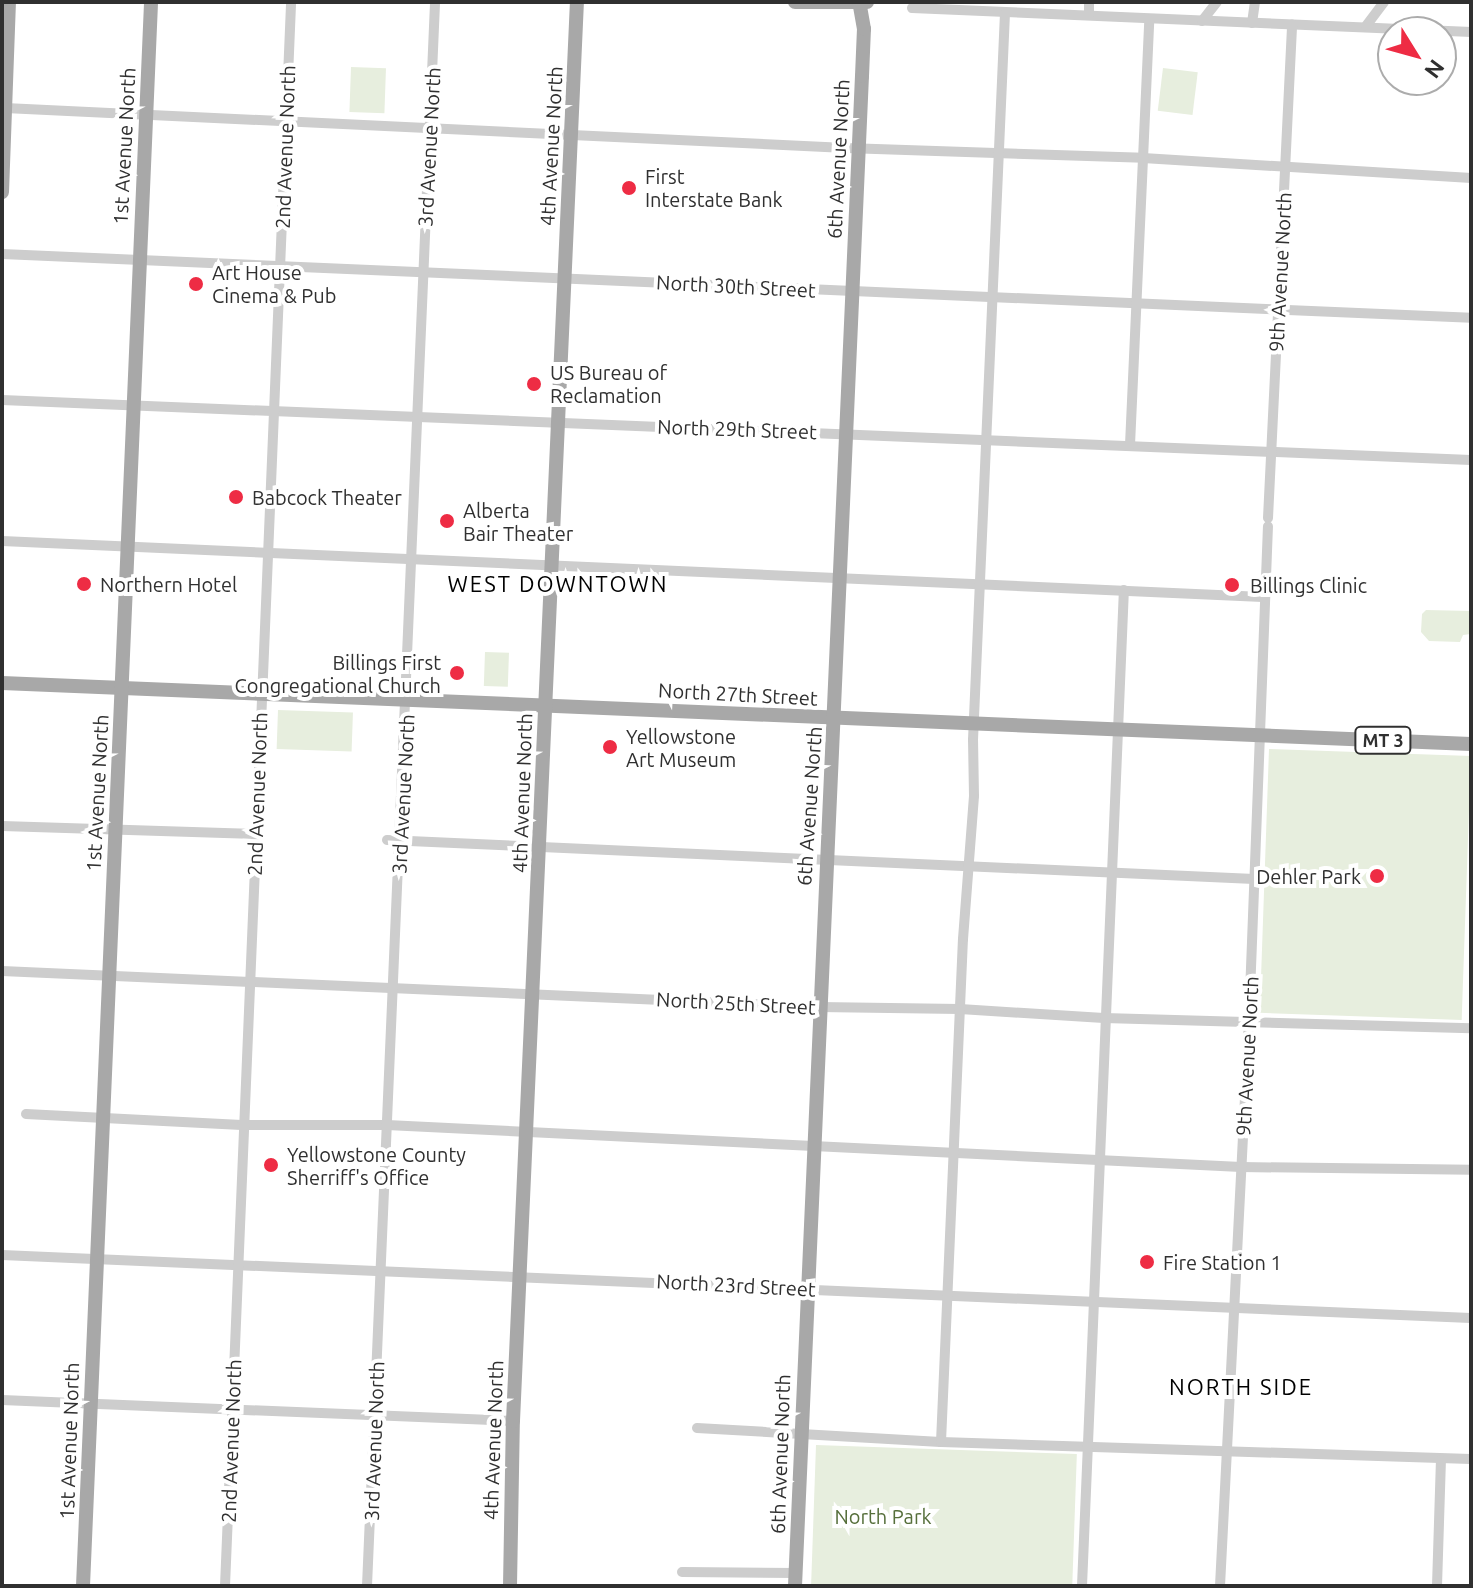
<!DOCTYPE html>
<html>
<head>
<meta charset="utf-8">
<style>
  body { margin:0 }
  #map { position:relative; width:1473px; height:1588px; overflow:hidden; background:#fff; font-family:Ubuntu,sans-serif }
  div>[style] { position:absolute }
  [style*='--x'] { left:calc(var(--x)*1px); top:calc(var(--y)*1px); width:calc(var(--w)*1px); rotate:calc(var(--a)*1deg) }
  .green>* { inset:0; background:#e7eede; transform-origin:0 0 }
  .minor>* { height:10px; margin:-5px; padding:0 5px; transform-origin:5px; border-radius:5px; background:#cdcdcd }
  .major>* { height:14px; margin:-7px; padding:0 7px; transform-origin:7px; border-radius:7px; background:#a8a8a8 }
  .dots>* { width:22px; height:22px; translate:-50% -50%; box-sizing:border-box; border:4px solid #fff; border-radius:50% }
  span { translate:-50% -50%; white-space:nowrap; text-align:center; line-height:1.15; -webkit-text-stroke:8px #fff; paint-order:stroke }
  .shield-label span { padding:2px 6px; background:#fff; border:2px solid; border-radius:6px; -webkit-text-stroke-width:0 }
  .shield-label { font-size:18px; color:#303030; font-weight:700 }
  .street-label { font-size:20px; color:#303030 }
  .poi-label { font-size:20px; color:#303030 }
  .left { translate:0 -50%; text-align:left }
  .right { translate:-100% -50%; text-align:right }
  .park-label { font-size:20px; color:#566f3b }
  .neighbourhood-label { font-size:22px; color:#000; letter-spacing:2px }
  .frame { position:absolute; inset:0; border:4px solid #303030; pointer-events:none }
  .north { position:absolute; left:1377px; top:16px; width:80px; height:80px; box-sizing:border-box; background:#fff; border:2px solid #acacac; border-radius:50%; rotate:127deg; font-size:22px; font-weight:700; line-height:32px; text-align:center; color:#303030 }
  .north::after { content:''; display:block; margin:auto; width:28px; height:36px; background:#ee2c44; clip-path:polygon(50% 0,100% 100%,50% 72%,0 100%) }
</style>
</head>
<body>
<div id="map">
  <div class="green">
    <div style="left:351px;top:67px;width:35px;height:45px;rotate:2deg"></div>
    <div style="left:1163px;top:68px;width:35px;height:43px;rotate:7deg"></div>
    <div style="clip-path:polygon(1426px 610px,1471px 611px,1471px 634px,1463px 635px,1460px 642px,1429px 641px,1421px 632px,1422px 614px)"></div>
    <div style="left:485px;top:652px;width:24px;height:34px;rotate:2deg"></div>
    <div style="left:278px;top:710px;width:75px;height:39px;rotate:2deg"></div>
    <div style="left:1269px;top:749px;width:202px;height:264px;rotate:2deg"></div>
    <div style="left:816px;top:1445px;width:261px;height:141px;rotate:2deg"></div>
  </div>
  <div class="minor">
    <div style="--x:912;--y:8;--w:560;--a:2.46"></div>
    <div style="--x:1089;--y:14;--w:12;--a:-90"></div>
    <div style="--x:1202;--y:21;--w:24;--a:-52"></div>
    <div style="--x:1252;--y:23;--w:21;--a:-82"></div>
    <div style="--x:1366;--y:26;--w:30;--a:-53"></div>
    <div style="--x:5;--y:108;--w:842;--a:2.72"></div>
    <div style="--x:846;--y:148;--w:297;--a:1.9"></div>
    <div style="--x:1143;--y:158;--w:329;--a:3.5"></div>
    <div style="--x:2;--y:254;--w:1470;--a:2.49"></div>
    <div style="--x:2;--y:400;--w:1470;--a:2.34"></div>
    <div style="--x:1130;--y:445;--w:426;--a:-87.4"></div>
    <div style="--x:1268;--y:518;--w:494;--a:-87.2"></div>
    <div style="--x:2;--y:541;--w:1262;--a:2.54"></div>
    <div style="--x:2;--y:826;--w:254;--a:1.8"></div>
    <div style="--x:387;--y:840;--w:868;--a:2.58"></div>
    <div style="--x:2;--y:971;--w:818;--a:2.52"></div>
    <div style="--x:819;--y:1007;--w:141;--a:0.8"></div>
    <div style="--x:960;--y:1009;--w:144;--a:3.6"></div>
    <div style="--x:1104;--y:1018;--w:367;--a:1.6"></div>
    <div style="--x:26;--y:1114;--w:216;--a:2.9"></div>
    <div style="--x:242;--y:1125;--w:145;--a:0"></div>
    <div style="--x:387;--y:1125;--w:855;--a:2.82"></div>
    <div style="--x:1241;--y:1167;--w:230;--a:0.7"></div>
    <div style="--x:2;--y:1255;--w:1470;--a:2.46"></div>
    <div style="--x:2;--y:1400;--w:511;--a:2.35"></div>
    <div style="--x:697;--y:1428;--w:244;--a:3.3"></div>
    <div style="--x:941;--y:1442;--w:530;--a:1.84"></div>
    <div style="--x:941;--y:1442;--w:503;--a:-87.5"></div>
    <div style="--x:963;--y:939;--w:143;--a:-85.6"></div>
    <div style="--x:974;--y:796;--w:56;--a:-91"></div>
    <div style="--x:973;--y:740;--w:727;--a:-87.48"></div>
    <div style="--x:682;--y:1572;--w:114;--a:0.5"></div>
    <div style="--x:225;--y:1586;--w:1585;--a:-87.61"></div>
    <div style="--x:367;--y:1586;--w:1585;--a:-87.54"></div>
    <div style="--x:1082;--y:1586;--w:997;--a:-87.59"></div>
    <div style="--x:1220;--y:1586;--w:567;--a:-87.07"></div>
    <div style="--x:1249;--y:1020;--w:494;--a:-87.8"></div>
    <div style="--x:1437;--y:1586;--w:126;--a:-88.2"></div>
  </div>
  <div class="major">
    <div style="--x:795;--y:2;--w:72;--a:0"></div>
    <div style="--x:2;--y:192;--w:190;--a:-87.9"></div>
    <div style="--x:2;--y:683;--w:1470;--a:2.38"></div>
    <div style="--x:83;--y:1586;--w:1585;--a:-87.54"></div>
    <div style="--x:510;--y:1586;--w:165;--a:-89"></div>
    <div style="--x:513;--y:1421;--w:1420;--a:-87.42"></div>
    <div style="--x:795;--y:1586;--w:1511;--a:-87.46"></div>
    <div style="--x:862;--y:76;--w:47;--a:-87.6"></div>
    <div style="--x:864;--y:29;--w:27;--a:-100"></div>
  </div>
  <div class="dots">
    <div style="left:629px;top:188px;background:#ee2c44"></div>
    <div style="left:196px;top:284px;background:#ee2c44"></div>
    <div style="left:534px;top:384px;background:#ee2c44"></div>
    <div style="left:236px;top:497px;background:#ee2c44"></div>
    <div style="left:447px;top:521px;background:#ee2c44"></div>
    <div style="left:84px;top:584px;background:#ee2c44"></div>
    <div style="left:1232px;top:585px;background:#ee2c44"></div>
    <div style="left:457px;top:673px;background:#ee2c44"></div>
    <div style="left:610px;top:747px;background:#ee2c44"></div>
    <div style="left:1377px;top:876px;background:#ee2c44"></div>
    <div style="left:271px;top:1165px;background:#ee2c44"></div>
    <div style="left:1147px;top:1262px;background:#ee2c44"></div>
  </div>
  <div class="shield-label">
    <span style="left:1383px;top:740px">MT 3</span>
  </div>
  <div class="street-label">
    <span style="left:124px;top:146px;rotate:-87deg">1st Avenue North</span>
    <span style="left:551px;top:146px;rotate:-87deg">4th Avenue North</span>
    <span style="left:285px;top:147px;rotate:-88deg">2nd Avenue North</span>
    <span style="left:429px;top:147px;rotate:-87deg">3rd Avenue North</span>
    <span style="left:838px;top:159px;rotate:-87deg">6th Avenue North</span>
    <span style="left:1280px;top:272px;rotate:-87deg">9th Avenue North</span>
    <span style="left:736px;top:286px;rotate:3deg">North 30th Street</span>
    <span style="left:737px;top:429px;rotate:2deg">North 29th Street</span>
    <span style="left:738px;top:694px;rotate:3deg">North 27th Street</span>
    <span style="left:97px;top:793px;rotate:-87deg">1st Avenue North</span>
    <span style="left:522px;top:793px;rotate:-88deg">4th Avenue North</span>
    <span style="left:257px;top:794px;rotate:-88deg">2nd Avenue North</span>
    <span style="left:403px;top:794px;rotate:-87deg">3rd Avenue North</span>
    <span style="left:809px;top:806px;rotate:-86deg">6th Avenue North</span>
    <span style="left:736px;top:1003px;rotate:3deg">North 25th Street</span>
    <span style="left:1247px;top:1056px;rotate:-87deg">9th Avenue North</span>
    <span style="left:736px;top:1285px;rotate:3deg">North 23rd Street</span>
    <span style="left:493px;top:1440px;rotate:-88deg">4th Avenue North</span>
    <span style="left:69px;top:1441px;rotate:-88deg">1st Avenue North</span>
    <span style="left:231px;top:1441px;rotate:-88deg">2nd Avenue North</span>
    <span style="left:374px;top:1441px;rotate:-88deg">3rd Avenue North</span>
    <span style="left:780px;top:1454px;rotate:-88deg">6th Avenue North</span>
  </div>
  <div class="poi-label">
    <span class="left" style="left:645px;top:188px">First<br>Interstate Bank</span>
    <span class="left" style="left:212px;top:284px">Art House<br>Cinema &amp; Pub</span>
    <span class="left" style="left:550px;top:384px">US Bureau of<br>Reclamation</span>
    <span class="left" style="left:252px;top:497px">Babcock Theater</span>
    <span class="left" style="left:463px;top:522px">Alberta<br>Bair Theater</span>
    <span class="left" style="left:100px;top:584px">Northern Hotel</span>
    <span class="left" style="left:1250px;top:585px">Billings Clinic</span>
    <span class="right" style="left:441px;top:674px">Billings First<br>Congregational Church</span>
    <span class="left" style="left:626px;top:748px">Yellowstone<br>Art Museum</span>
    <span class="right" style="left:1361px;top:876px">Dehler Park</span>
    <span class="left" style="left:287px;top:1166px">Yellowstone County<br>Sherriff's Office</span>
    <span class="left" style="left:1163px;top:1262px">Fire Station 1</span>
  </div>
  <div class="park-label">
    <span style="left:883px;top:1516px">North Park</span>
  </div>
  <div class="neighbourhood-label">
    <span style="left:558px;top:584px">WEST DOWNTOWN</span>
    <span style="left:1241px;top:1387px">NORTH SIDE</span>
  </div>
  <div class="frame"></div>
  <div class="north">N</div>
</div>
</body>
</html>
